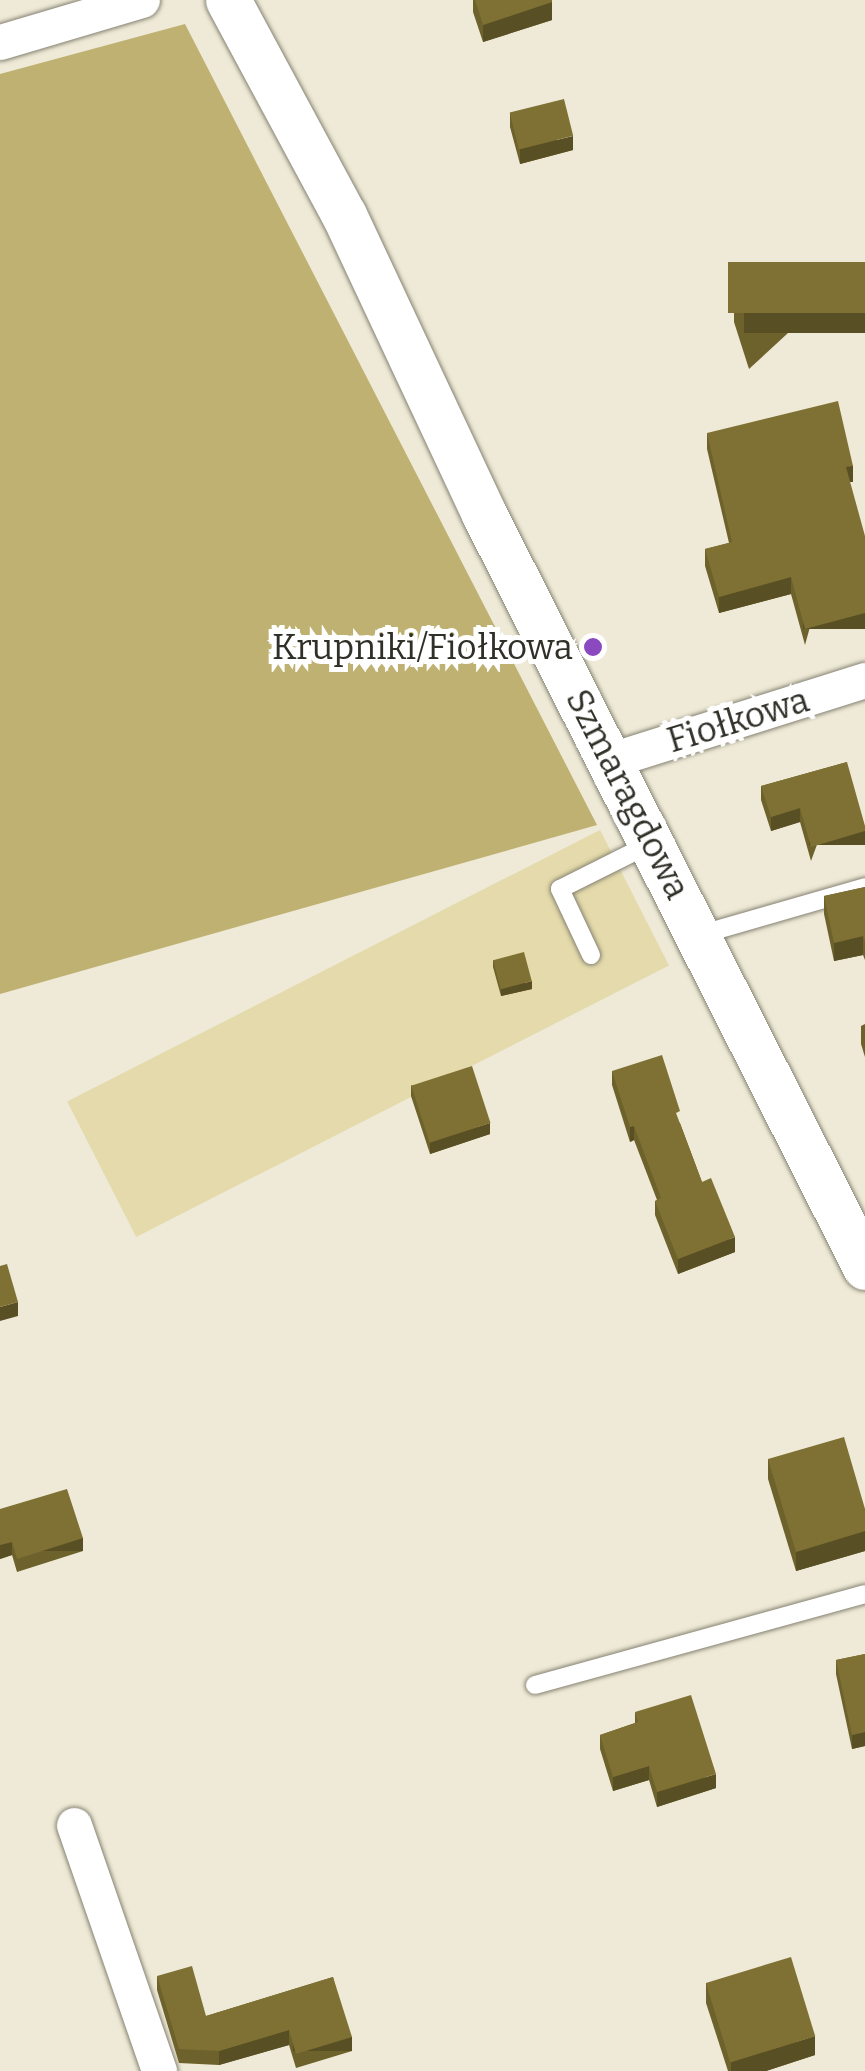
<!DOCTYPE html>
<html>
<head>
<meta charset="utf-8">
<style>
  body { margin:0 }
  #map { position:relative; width:865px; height:2071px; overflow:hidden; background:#eeead7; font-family:Bitter,serif }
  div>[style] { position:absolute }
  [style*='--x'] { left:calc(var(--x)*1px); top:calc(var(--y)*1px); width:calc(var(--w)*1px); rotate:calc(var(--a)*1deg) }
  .green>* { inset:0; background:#e4daab; transform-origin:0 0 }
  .forest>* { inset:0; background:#bfb172 }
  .roads { filter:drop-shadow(0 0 2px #868272) drop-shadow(0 0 2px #868272) }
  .service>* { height:18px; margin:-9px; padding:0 9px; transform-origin:9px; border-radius:9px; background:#fff }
  .minor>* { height:35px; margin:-17.5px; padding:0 17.5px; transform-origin:17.5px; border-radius:17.5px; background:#fff }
  .tertiary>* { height:45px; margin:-22.5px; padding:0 22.5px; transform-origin:22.5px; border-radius:22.5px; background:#fff }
  .wall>* { inset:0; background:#6d612c }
  .shaded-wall>* { inset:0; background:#594f24; transform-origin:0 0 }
  .building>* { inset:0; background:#7f7133; transform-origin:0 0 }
  .dots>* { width:28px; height:28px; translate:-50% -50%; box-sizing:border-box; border:5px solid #fff; border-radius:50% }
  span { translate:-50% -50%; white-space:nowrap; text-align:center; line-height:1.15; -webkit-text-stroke:10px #fff; paint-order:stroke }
  .poi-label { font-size:35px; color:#302f28 }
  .right { translate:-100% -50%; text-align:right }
  .street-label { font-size:35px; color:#302f28 }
</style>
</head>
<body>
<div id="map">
  <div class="green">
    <div style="left:600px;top:830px;width:152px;height:598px;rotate:63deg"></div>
  </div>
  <div class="forest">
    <div style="clip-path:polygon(185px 24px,597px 825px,0 994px,0 74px)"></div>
  </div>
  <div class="roads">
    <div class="service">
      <div style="--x:699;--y:935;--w:173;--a:-16.1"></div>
      <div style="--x:591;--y:955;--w:73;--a:-115.2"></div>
      <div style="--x:560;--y:889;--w:103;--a:-26.6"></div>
      <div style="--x:535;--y:1685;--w:342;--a:-15.4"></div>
    </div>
    <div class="minor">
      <div style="--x:0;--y:42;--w:148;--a:-16.5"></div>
      <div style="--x:611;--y:760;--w:266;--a:-17.5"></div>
      <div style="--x:74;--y:1825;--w:260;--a:70.9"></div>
    </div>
    <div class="tertiary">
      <div style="--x:228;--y:0;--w:244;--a:61.7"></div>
      <div style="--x:344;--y:215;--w:330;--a:64.9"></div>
      <div style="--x:484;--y:514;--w:844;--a:63.16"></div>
    </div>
  </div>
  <div class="wall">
    <div style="clip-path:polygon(473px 0,552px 0,552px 20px,483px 42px,473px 12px)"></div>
    <div style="clip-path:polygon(510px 113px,573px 150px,520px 164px,510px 127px)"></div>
    <div style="clip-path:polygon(865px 262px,749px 369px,734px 322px,734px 302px)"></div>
    <div style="clip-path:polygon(707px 433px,853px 482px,850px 482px,805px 645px,791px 594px,719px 613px,705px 566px,705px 549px,729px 543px,707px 449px)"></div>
    <div style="clip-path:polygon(847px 762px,811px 861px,800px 822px,771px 831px,761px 800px,761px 786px)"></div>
    <div style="clip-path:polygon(865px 887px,865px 960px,863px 955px,834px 961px,824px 914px,824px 896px)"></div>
    <div style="clip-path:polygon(493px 960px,532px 989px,501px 996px,493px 967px)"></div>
    <div style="clip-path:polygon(865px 1024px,865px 1057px,861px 1044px,861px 1026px)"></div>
    <div style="clip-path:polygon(612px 1071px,680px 1123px,702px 1182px,735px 1252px,678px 1274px,655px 1215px,655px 1201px,657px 1200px,634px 1140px,630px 1142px,612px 1085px)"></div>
    <div style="clip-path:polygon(411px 1085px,490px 1134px,430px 1154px,411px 1096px)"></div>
    <div style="clip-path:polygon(768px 1459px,865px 1509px,865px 1551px,796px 1571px,768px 1479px)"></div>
    <div style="clip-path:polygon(0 1509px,83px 1551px,17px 1572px,12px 1555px,0 1559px)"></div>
    <div style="clip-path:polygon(865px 1654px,865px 1746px,852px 1749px,836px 1674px,836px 1660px)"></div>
    <div style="clip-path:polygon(635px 1712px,716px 1788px,657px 1807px,649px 1780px,613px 1791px,600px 1749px,600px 1735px,635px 1723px)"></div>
    <div style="clip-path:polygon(157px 1976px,206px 2016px,333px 1977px,352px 2051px,296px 2068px,289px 2045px,219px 2065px,179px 2063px,157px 1990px)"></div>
    <div style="clip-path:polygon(706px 1983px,815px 2055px,766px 2071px,728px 2071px,706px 2003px)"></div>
  </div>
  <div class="shaded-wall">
    <div style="clip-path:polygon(552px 2px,552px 20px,483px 42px,483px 25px)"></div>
    <div style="clip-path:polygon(573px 136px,573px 150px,520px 164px,520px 149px)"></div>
    <div style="left:865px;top:313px;width:20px;height:121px;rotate:90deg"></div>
    <div style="left:853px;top:466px;width:16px;height:7px;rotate:90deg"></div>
    <div style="clip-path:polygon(791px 577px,791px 594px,719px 613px,719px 597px)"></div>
    <div style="left:865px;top:613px;width:16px;height:62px;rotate:90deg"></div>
    <div style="clip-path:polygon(800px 808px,800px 822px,771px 831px,771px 817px)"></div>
    <div style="left:865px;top:831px;width:14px;height:56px;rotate:90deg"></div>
    <div style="clip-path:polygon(863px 936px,863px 955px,834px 961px,834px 943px)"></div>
    <div style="clip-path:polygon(532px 981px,532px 989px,501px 996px,501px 989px)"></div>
    <div style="clip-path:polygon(490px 1123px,490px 1134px,430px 1154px,430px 1142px)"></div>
    <div style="clip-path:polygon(634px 1126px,634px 1140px,630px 1142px,630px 1127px)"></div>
    <div style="clip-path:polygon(735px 1237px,735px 1252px,678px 1274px,678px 1259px)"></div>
    <div style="clip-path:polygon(18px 1302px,18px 1316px,0 1321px,0 1307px)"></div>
    <div style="clip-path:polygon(865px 1531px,865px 1551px,796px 1571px,796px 1552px)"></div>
    <div style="left:83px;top:1538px;width:13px;height:69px;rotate:90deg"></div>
    <div style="clip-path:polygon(12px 1542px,12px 1555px,0 1559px,0 1545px)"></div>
    <div style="clip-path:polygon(865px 1732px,865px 1746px,852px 1749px,852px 1735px)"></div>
    <div style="clip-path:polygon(649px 1766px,649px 1780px,613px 1791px,613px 1777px)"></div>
    <div style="clip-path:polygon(716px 1774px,716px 1788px,657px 1807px,657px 1792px)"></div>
    <div style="clip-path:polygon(289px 2030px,289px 2045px,219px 2065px,219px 2051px)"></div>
    <div style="clip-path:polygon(815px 2036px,815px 2055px,766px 2071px,731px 2071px,731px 2062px)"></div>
    <div style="left:352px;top:2037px;width:14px;height:59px;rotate:90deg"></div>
  </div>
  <div class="building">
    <div style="clip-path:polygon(475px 0,552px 0,552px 2px,483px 25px)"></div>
    <div style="left:564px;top:99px;width:38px;height:56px;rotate:76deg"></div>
    <div style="left:865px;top:262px;width:51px;height:137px;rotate:90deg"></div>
    <div style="clip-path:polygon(838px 401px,853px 466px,846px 467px,865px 536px,865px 613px,805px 629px,791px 577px,719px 597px,705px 549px,732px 542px,707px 433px)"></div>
    <div style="clip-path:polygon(847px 762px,865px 826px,865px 831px,811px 847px,800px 808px,771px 817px,761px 786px)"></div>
    <div style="clip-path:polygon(865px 887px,865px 942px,863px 936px,834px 943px,824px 896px)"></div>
    <div style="left:524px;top:952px;width:30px;height:32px;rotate:75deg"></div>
    <div style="clip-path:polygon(662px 1055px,680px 1111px,676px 1113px,702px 1182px,711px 1178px,735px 1237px,678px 1259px,655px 1201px,661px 1198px,634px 1126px,630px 1127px,612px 1071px)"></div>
    <div style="left:472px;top:1066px;width:60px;height:64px;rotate:72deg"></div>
    <div style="clip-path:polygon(7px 1264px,18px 1302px,0 1307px,0 1266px)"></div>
    <div style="clip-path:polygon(844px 1437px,865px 1509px,865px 1531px,796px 1552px,768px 1459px)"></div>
    <div style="clip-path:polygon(67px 1489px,83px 1538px,17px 1559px,12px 1542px,0 1545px,0 1509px)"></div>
    <div style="clip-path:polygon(865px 1654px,865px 1732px,852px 1735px,836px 1660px)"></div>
    <div style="clip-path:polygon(691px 1695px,716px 1774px,657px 1792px,649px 1766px,613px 1777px,600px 1735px,638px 1722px,635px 1712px)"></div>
    <div style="left:791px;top:1957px;width:83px;height:89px;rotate:73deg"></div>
    <div style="clip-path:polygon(192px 1966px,206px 2016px,333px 1977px,352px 2037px,296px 2054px,289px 2030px,219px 2051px,179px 2049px,157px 1976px)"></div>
  </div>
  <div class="dots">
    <div style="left:593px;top:647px;background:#8a49be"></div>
  </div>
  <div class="poi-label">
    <span class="right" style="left:573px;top:647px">Krupniki/Fiołkowa</span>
  </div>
  <div class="street-label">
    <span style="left:738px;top:720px;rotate:-17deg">Fiołkowa</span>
    <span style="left:628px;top:794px;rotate:63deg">Szmaragdowa</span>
  </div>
</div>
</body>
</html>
